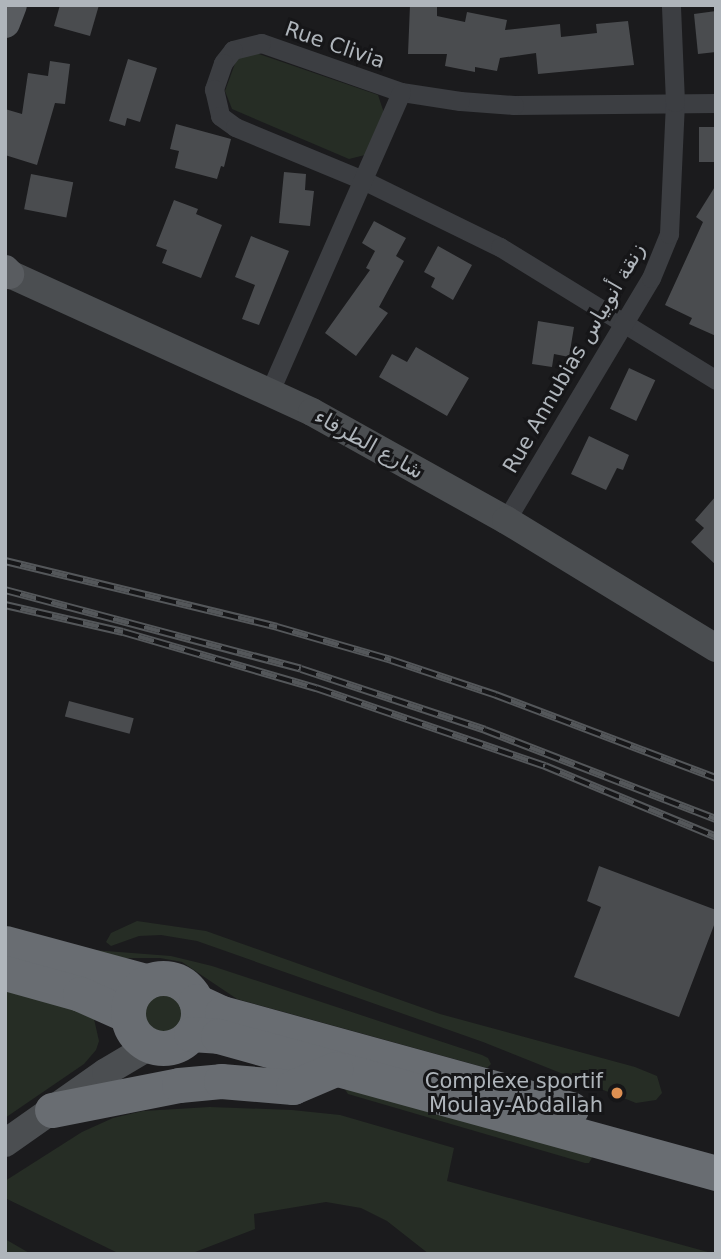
<!DOCTYPE html>
<html>
<head>
<meta charset="utf-8">
<style>
  body { margin:0 }
  #map { position:relative; width:721px; height:1259px; overflow:hidden; background:#1b1b1d; font-family:"DejaVu Sans","Noto Sans Arabic",sans-serif }
  div>[style] { position:absolute }
  [style*='--x'] { left:calc(var(--x)*1px); top:calc(var(--y)*1px); width:calc(var(--w)*1px); rotate:calc(var(--a)*1deg) }
  .green>* { inset:0; background:#262d25 }
  .round { border-radius:50% }
  .building>* { inset:0; background:#4a4c4f; transform-origin:0 0 }
  .street>* { height:19px; margin:-9.5px; padding:0 9.5px; transform-origin:9.5px; border-radius:9.5px; background:#3c3e42 }
  .secondary>* { height:28px; margin:-14px; padding:0 14px; transform-origin:14px; border-radius:14px; background:#4b4e51 }
  .primary>* { height:30px; margin:-15px; padding:0 15px; transform-origin:15px; border-radius:15px; background:#595c60 }
  .highway>* { height:35px; margin:-17.5px; padding:0 17.5px; transform-origin:17.5px; border-radius:17.5px; background:#696d72 }
  .highway>.ring { margin:-17.5px; padding:0; box-sizing:content-box; background:none; border:35px solid #696d72; border-radius:50% }
  .rail>* { height:8px; margin-top:-4px; transform-origin:0; background:repeating-linear-gradient(90deg,#161618 0 16px,#54575a 0 32px); box-sizing:border-box; border-block:2px solid #54575a }
  .dots>* { width:19px; height:19px; translate:-50% -50%; box-sizing:border-box; border:4px solid #161618; border-radius:50% }
  span { translate:-50% -50%; white-space:nowrap; text-align:center; line-height:1.15; -webkit-text-stroke:6px #161618; paint-order:stroke }
  .street-label { font-size:21px; color:#afb5bb }
  .poi-label { font-size:21px; color:#afb5bb }
  .right { translate:-100% -50%; text-align:right }
  .frame { position:absolute; inset:0; border:7px solid #afb5bb; pointer-events:none }
</style>
</head>
<body>
<div id="map">
  <div class="green">
    <div style="clip-path:polygon(256px 53px,378px 95px,384px 113px,365px 155px,349px 159px,232px 109px,225px 91px,237px 58px)"></div>
    <div style="clip-path:polygon(137px 921px,206px 931px,440px 1014px,635px 1067px,657px 1076px,662px 1093px,656px 1100px,636px 1103px,483px 1042px,197px 941px,161px 935px,139px 936px,111px 946px,106px 942px,111px 933px)"></div>
    <div style="clip-path:polygon(93px 950px,171px 956px,212px 966px,482px 1055px,488px 1058px,491px 1064px,487px 1068px,237px 999px,182px 962px,160px 958px,124px 958px)"></div>
    <div style="clip-path:polygon(5px 986px,85px 1010px,94px 1019px,99px 1041px,96px 1050px,84px 1064px,5px 1118px)"></div>
    <div class="round" style="left:142px;top:994px;width:40px;height:40px"></div>
    <div style="clip-path:polygon(344px 1088px,593px 1156px,589px 1163px,585px 1163px,348px 1094px)"></div>
    <div style="clip-path:polygon(210px 1107px,292px 1110px,340px 1115px,454px 1148px,447px 1181px,708px 1252px,429px 1254px,387px 1221px,361px 1208px,326px 1202px,254px 1214px,255px 1229px,190px 1254px,120px 1254px,5px 1198px,5px 1181px,82px 1132px,113px 1118px,143px 1111px)"></div>
    <div style="clip-path:polygon(5px 1239px,31px 1254px,5px 1254px)"></div>
  </div>
  <div class="building">
    <div style="clip-path:polygon(60px 5px,99px 5px,90px 36px,54px 26px)"></div>
    <div style="clip-path:polygon(410px 5px,437px 5px,437px 16px,465px 22px,467px 12px,507px 20px,505px 30px,560px 24px,561px 37px,597px 33px,596px 24px,628px 21px,634px 65px,538px 74px,536px 53px,500px 58px,497px 71px,475px 67px,475px 72px,445px 66px,447px 54px,408px 54px)"></div>
    <div style="clip-path:polygon(716px 11px,716px 52px,698px 54px,694px 14px)"></div>
    <div style="clip-path:polygon(128px 59px,157px 68px,140px 122px,127px 118px,125px 126px,109px 121px)"></div>
    <div style="clip-path:polygon(50px 61px,70px 64px,65px 104px,55px 103px,37px 165px,5px 155px,5px 109px,22px 114px,28px 73px,48px 76px)"></div>
    <div style="clip-path:polygon(176px 124px,231px 139px,224px 167px,221px 166px,217px 179px,175px 168px,179px 151px,170px 149px)"></div>
    <div style="left:699px;top:127px;width:17px;height:35px"></div>
    <div style="clip-path:polygon(284px 172px,306px 174px,305px 190px,314px 191px,310px 226px,279px 223px)"></div>
    <div style="left:31px;top:174px;width:43px;height:36px;rotate:11deg"></div>
    <div style="clip-path:polygon(716px 185px,716px 336px,689px 324px,692px 318px,665px 305px,703px 222px,696px 217px)"></div>
    <div style="clip-path:polygon(174px 200px,198px 209px,196px 214px,222px 225px,201px 278px,162px 263px,167px 250px,156px 246px)"></div>
    <div style="clip-path:polygon(374px 221px,406px 238px,396px 256px,404px 261px,379px 307px,388px 313px,356px 356px,325px 333px,370px 270px,366px 268px,375px 251px,362px 243px)"></div>
    <div style="clip-path:polygon(251px 236px,289px 251px,259px 325px,242px 319px,255px 285px,235px 277px)"></div>
    <div style="clip-path:polygon(438px 246px,472px 265px,453px 300px,431px 287px,435px 278px,424px 272px)"></div>
    <div style="clip-path:polygon(538px 321px,574px 327px,569px 357px,554px 354px,552px 367px,532px 364px)"></div>
    <div style="clip-path:polygon(416px 347px,469px 378px,447px 416px,379px 377px,392px 354px,407px 362px)"></div>
    <div style="left:629px;top:368px;width:29px;height:45px;rotate:25deg"></div>
    <div style="clip-path:polygon(589px 436px,629px 455px,623px 470px,617px 468px,606px 490px,571px 474px)"></div>
    <div style="clip-path:polygon(716px 496px,716px 565px,691px 542px,704px 528px,695px 520px)"></div>
    <div style="left:69px;top:701px;width:67px;height:16px;rotate:15deg"></div>
    <div style="clip-path:polygon(599px 866px,716px 910px,716px 920px,679px 1017px,574px 977px,601px 907px,587px 901px)"></div>
  </div>
  <div class="street">
    <div style="--x:716;--y:103;--w:202;--a:179.4"></div>
    <div style="--x:514;--y:105;--w:54;--a:-175.8"></div>
    <div style="--x:460;--y:101;--w:60;--a:-171.3"></div>
    <div style="--x:401;--y:92;--w:148;--a:-160.7"></div>
    <div style="--x:261;--y:43;--w:29;--a:166"></div>
    <div style="--x:233;--y:50;--w:16;--a:128"></div>
    <div style="--x:223;--y:63;--w:28;--a:109"></div>
    <div style="--x:214;--y:89;--w:28;--a:77"></div>
    <div style="--x:220;--y:116;--w:19;--a:36"></div>
    <div style="--x:235;--y:127;--w:139;--a:22.5"></div>
    <div style="--x:363;--y:180;--w:153;--a:26.1"></div>
    <div style="--x:500;--y:247;--w:254;--a:31.6"></div>
    <div style="--x:270;--y:391;--w:326;--a:-66.3"></div>
    <div style="--x:506;--y:520;--w:282;--a:-59.1"></div>
    <div style="--x:651;--y:278;--w:48;--a:-67.8"></div>
    <div style="--x:669;--y:234;--w:132;--a:-87.4"></div>
    <div style="--x:675;--y:102;--w:97;--a:-92.4"></div>
  </div>
  <div class="secondary">
    <div style="--x:5;--y:272;--w:337;--a:24.5"></div>
    <div style="--x:312;--y:412;--w:222;--a:29.1"></div>
    <div style="--x:506;--y:520;--w:246;--a:31.4"></div>
    <div style="--x:5;--y:1143;--w:123;--a:-35.1"></div>
    <div style="--x:106;--y:1072;--w:51;--a:-30.6"></div>
  </div>
  <div class="primary">
    <div style="--x:5;--y:23;--w:19;--a:-69"></div>
    <div style="--x:5;--y:270;--w:6;--a:45"></div>
  </div>
  <div class="highway">
    <div style="--x:5;--y:943;--w:146;--a:15.1"></div>
    <div style="--x:5;--y:973;--w:78;--a:15.6"></div>
    <div style="--x:80;--y:994;--w:51;--a:24.1"></div>
    <div class="ring" style="left:128px;top:978px;width:35px;height:35px"></div>
    <div style="--x:196;--y:1001;--w:29;--a:25"></div>
    <div style="--x:222;--y:1013;--w:362;--a:15.4"></div>
    <div style="--x:191;--y:1034;--w:27;--a:4"></div>
    <div style="--x:218;--y:1036;--w:517;--a:15.38"></div>
    <div style="--x:52;--y:1110;--w:129;--a:-11.1"></div>
    <div style="--x:179;--y:1085;--w:42;--a:-5.4"></div>
    <div style="--x:221;--y:1081;--w:72;--a:4.8"></div>
    <div style="--x:293;--y:1087;--w:46;--a:-23.2"></div>
  </div>
  <div class="rail">
    <div style="--x:5;--y:561;--w:280;--a:13.6"></div>
    <div style="--x:277;--y:627;--w:119;--a:16.1"></div>
    <div style="--x:391;--y:660;--w:111;--a:18.4"></div>
    <div style="--x:496;--y:695;--w:235;--a:20.7"></div>
    <div style="--x:5;--y:590;--w:306;--a:14.9"></div>
    <div style="--x:301;--y:669;--w:194;--a:18.3"></div>
    <div style="--x:485;--y:730;--w:248;--a:21.1"></div>
    <div style="--x:5;--y:605;--w:121;--a:12.9"></div>
    <div style="--x:123;--y:632;--w:201;--a:16.2"></div>
    <div style="--x:316;--y:688;--w:242;--a:18.8"></div>
    <div style="--x:545;--y:766;--w:185;--a:22.5"></div>
  </div>
  <div class="dots">
    <div style="left:617px;top:1093px;background:#de9052"></div>
  </div>
  <div class="street-label">
    <span style="left:335px;top:45px;rotate:19deg">Rue Clivia</span>
    <span style="left:574px;top:358px;rotate:-60deg">Rue Annubias زنقة أنوبياس</span>
    <span style="left:369px;top:444px;rotate:29deg">شارع الطرفاء</span>
  </div>
  <div class="poi-label">
    <span class="right" style="left:603px;top:1093px">Complexe sportif<br>Moulay-Abdallah</span>
  </div>
  <div class="frame"></div>
</div>
</body>
</html>
